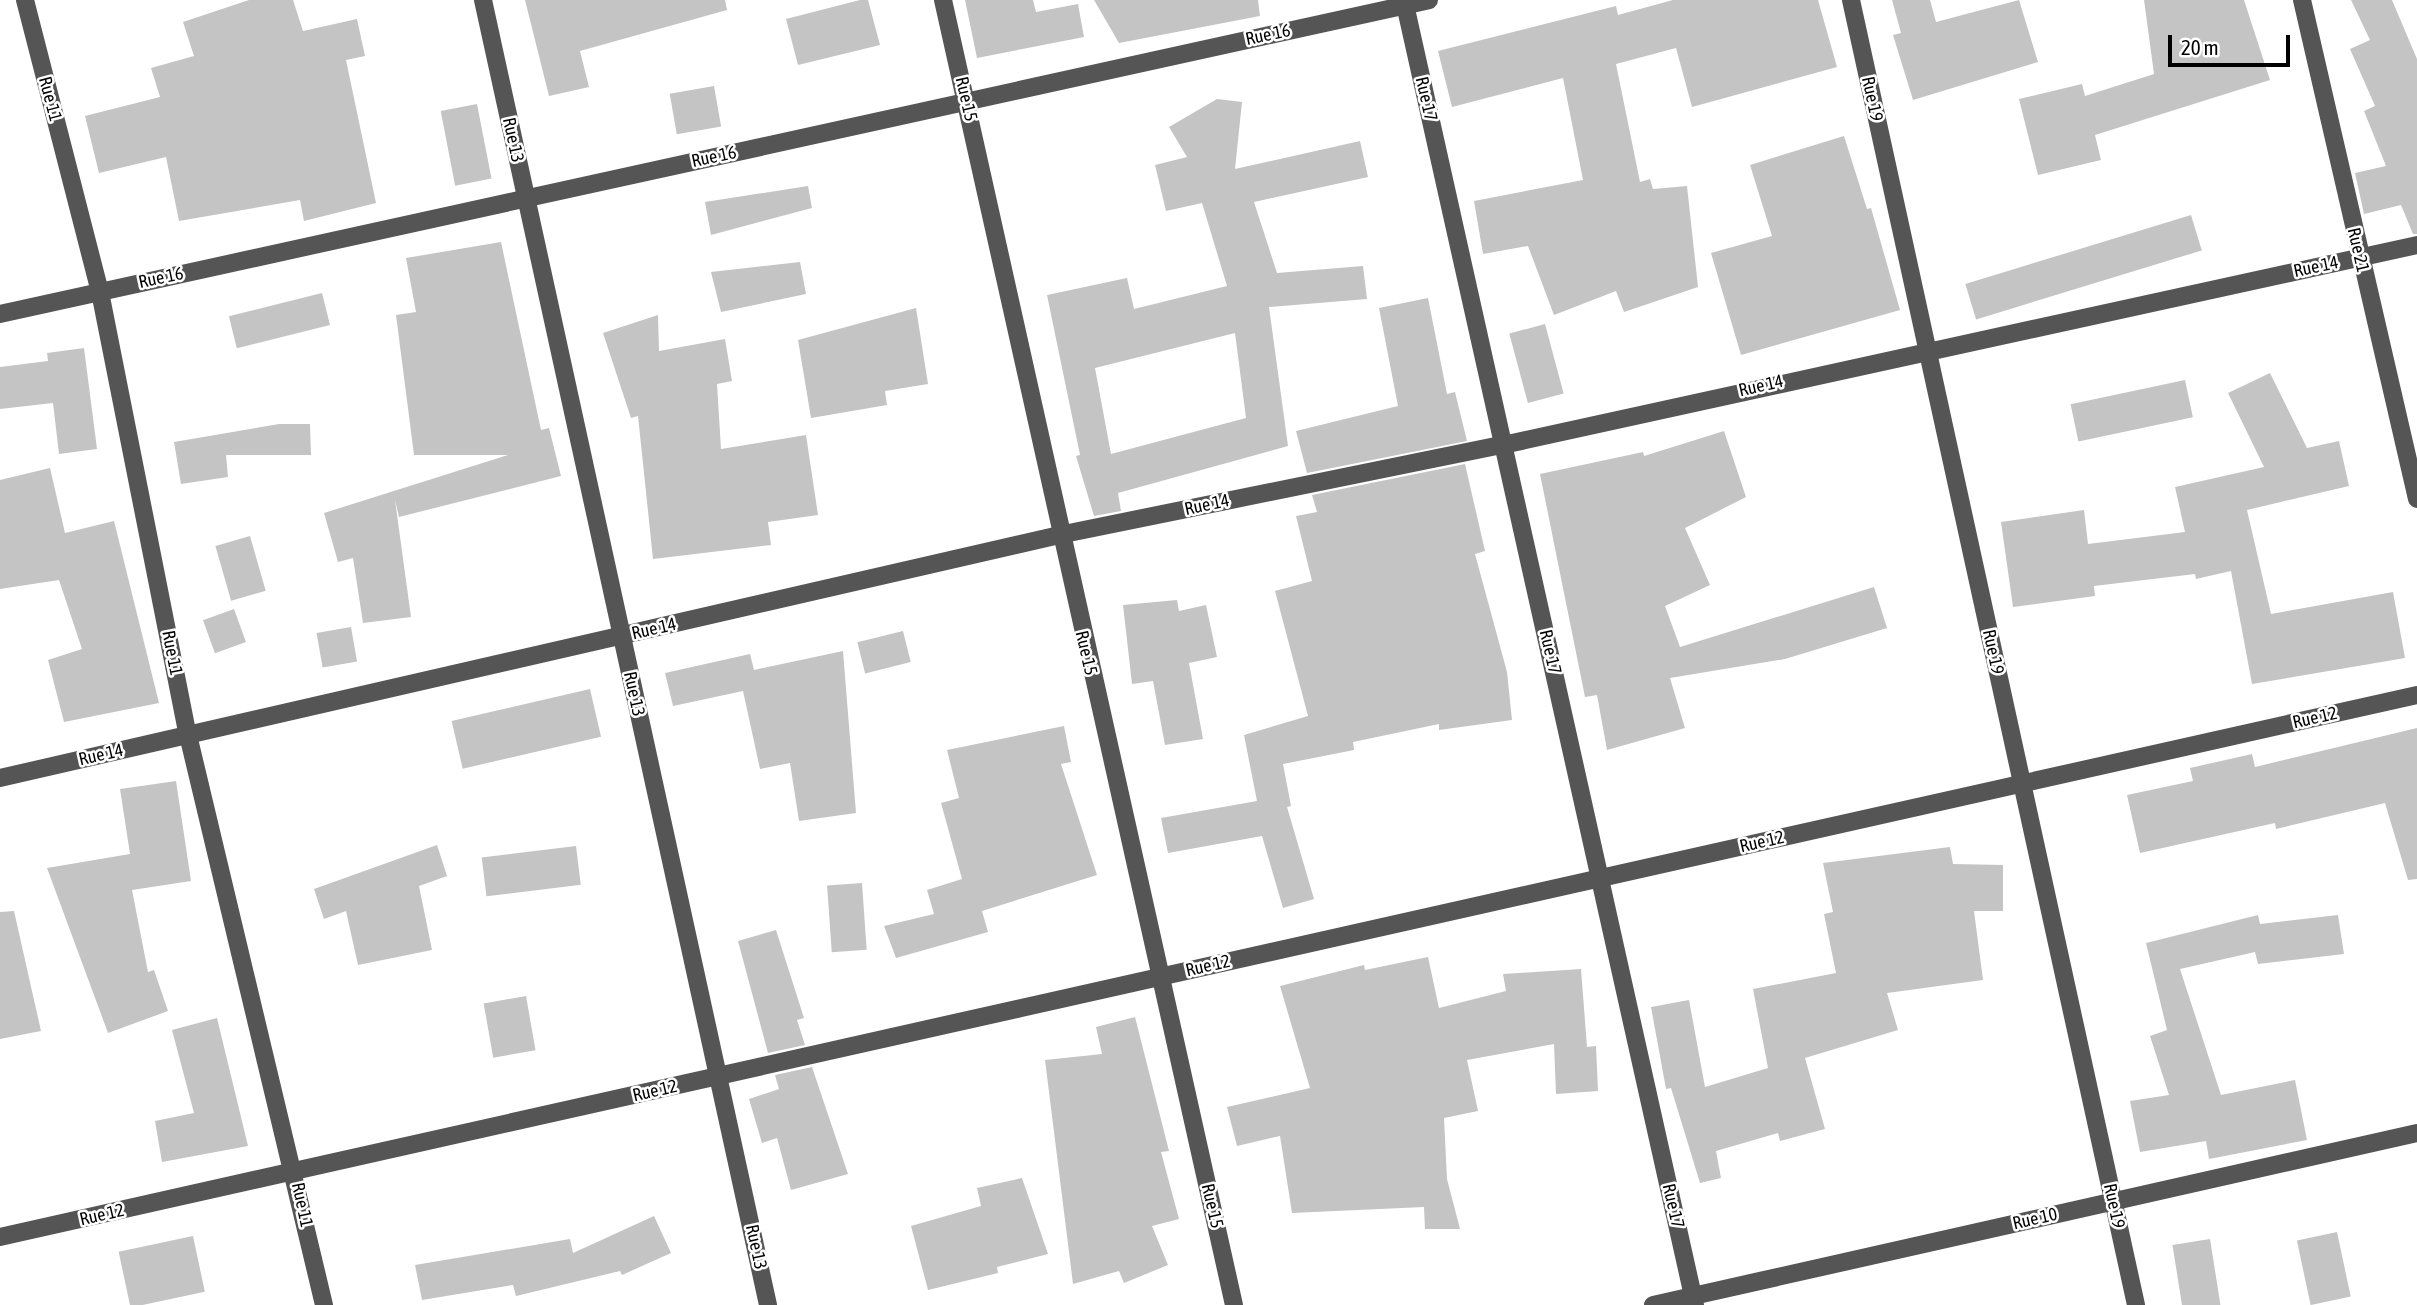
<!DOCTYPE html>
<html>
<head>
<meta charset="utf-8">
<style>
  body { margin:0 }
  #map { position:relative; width:2417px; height:1305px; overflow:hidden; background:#fff; font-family:"Asap Condensed",sans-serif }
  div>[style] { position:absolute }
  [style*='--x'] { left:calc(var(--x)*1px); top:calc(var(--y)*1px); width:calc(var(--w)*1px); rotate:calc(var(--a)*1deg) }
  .building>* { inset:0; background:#c4c4c4; transform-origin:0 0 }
  .minor>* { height:18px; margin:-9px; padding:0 9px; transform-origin:9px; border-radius:9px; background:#555 }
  span { translate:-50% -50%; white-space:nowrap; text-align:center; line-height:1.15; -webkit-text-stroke:5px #fff; paint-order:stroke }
  .street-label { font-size:18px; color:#000 }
  .scale { position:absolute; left:2168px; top:35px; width:122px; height:32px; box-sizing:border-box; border:4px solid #000; border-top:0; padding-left:9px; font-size:21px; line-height:24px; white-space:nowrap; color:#000; -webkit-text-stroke:5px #fff; paint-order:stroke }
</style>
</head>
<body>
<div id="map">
  <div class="building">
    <div style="clip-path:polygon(249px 0,293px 0,303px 31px,357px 19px,365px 56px,346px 60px,376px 203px,304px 221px,300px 200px,179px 221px,166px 157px,99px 173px,85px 116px,160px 97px,151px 68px,194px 56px,183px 22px)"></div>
    <div style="clip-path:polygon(525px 0,725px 0,727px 10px,580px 51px,589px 87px,549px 96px)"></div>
    <div style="clip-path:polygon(860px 0,868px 0,880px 45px,798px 65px,786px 19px)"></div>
    <div style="clip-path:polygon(965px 0,1033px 0,1036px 12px,1078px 4px,1084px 37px,977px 58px)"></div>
    <div style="clip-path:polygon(1094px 0,1258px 0,1260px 16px,1119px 43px)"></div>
    <div style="clip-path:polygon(1673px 0,1818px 0,1837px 67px,1692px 107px,1676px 48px,1616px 64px,1640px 182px,1650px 179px,1653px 189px,1687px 186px,1698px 287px,1624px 312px,1616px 291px,1554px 315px,1528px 246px,1483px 254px,1474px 201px,1583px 180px,1563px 78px,1452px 107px,1438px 51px,1616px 6px,1618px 15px)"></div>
    <div style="clip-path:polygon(1892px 0,1930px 0,1936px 22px,2019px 0,2038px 62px,1913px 100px,1893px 35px,1901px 33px)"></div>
    <div style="clip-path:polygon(2144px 0,2244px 0,2270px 80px,2095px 135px,2101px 160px,2038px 175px,2019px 99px,2082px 84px,2085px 96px,2154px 74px)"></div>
    <div style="clip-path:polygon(2351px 0,2392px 0,2417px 59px,2417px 234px,2413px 234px,2401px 205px,2364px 214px,2355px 173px,2386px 166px,2364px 111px,2375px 106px,2350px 49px,2370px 40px)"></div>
    <div style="left:714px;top:86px;width:41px;height:45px;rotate:80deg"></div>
    <div style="clip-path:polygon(evenodd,1217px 99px,1242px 102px,1235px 169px,1360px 141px,1368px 177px,1254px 202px,1277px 273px,1363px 266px,1367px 299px,1269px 307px,1288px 446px,1118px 493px,1121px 511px,1094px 516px,1076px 456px,1080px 455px,1047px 295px,1127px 278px,1134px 309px,1227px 286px,1202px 203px,1166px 211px,1155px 165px,1187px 157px,1169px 127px,1217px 99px,1235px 333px,1246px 418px,1111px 454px,1095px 368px,1235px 333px)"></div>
    <div style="left:477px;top:104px;width:76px;height:37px;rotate:79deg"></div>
    <div style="clip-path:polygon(1844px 136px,1867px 209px,1871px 208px,1900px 310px,1741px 355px,1711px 253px,1772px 236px,1750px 165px)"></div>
    <div style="clip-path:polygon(808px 186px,812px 208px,711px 235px,705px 202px)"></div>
    <div style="left:2191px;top:215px;width:37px;height:236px;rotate:73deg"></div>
    <div style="clip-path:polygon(501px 242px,541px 430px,549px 428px,561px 476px,399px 517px,395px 500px,411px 617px,363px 623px,353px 558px,338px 562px,324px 513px,508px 455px,414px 455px,396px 315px,416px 312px,406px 258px)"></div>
    <div style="clip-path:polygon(800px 262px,806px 294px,721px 312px,711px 272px)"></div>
    <div style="left:322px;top:293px;width:33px;height:96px;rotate:76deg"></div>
    <div style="clip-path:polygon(1428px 298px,1447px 394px,1455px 392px,1467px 441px,1307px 473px,1296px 431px,1398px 406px,1379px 308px)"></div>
    <div style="clip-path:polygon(916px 308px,928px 384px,885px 391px,887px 405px,811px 418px,798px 340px)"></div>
    <div style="clip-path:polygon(658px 315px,659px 351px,725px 339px,732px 381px,717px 384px,721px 449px,806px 435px,818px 515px,768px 522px,771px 545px,653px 559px,638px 416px,631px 418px,603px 333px)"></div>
    <div style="left:1545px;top:324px;width:72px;height:37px;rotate:75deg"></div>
    <div style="clip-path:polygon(84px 348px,97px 449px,59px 454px,53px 403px,0 409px,0 367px,48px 361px,47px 353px)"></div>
    <div style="clip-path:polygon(2270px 373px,2307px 448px,2339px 441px,2349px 486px,2247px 510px,2271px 614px,2393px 592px,2405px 658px,2252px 684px,2231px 571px,2196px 579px,2195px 574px,2094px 586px,2095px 596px,2013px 607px,2001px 522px,2084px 510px,2088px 544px,2185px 532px,2175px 487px,2264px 467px,2228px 393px)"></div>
    <div style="left:2185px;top:380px;width:38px;height:117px;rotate:78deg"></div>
    <div style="clip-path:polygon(279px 424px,310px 424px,311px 455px,226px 455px,228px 477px,181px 484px,174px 442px)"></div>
    <div style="clip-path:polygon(1724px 431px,1746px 497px,1685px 528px,1710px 585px,1665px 606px,1680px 647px,1874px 587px,1887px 628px,1785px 659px,1670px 678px,1685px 728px,1607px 750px,1597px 695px,1585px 697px,1540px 474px,1643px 452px,1644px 456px)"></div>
    <div style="clip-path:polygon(1465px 464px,1485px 551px,1475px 554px,1507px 672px,1512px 720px,1439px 730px,1439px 724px,1353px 742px,1354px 750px,1283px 764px,1291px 806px,1287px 807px,1314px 899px,1283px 908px,1262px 836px,1168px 853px,1161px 818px,1257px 801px,1244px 735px,1308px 716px,1275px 591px,1312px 581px,1296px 516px,1317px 512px,1312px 495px)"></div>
    <div style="clip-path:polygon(50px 468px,65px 533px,114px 521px,159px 703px,64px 722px,48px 660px,82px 649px,59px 580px,0 589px,0 480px)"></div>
    <div style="left:250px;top:536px;width:57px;height:36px;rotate:74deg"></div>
    <div style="clip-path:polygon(1177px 600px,1179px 611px,1206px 605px,1217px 657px,1189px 663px,1203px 739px,1165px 745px,1153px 681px,1132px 684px,1123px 605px)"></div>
    <div style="left:234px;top:609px;width:35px;height:33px;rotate:70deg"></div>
    <div style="left:351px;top:627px;width:35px;height:35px;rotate:80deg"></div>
    <div style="left:903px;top:631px;width:32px;height:47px;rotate:76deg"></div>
    <div style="clip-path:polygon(843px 651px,856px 813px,799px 821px,790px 763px,760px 769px,743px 691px,673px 706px,665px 673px,750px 654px,754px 670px)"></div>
    <div style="left:590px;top:689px;width:49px;height:142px;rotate:77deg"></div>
    <div style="clip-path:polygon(1064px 726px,1071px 762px,1061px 764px,1097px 875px,982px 911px,988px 932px,896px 958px,884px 926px,934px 914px,927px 890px,962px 879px,941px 803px,959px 798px,947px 750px)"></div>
    <div style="clip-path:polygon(2417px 728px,2417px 879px,2408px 880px,2385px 803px,2276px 829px,2275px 823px,2140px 853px,2127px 795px,2193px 781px,2190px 768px,2252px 754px,2255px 767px)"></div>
    <div style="clip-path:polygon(176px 781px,191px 881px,132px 890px,148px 972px,154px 970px,168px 1011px,108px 1033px,47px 868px,130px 854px,120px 789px)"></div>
    <div style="clip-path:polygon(437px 845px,447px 876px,419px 886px,432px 950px,358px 965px,346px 911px,324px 919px,314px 889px)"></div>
    <div style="left:576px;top:846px;width:39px;height:95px;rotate:83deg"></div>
    <div style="clip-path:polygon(1950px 847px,1953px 864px,2003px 865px,2003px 911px,1974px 911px,1983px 980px,1887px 993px,1898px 1030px,1805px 1058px,1825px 1129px,1780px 1141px,1778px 1133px,1716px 1151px,1721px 1178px,1700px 1183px,1671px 1088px,1666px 1089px,1651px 1007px,1689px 1000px,1705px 1087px,1768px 1068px,1753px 989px,1836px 973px,1824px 914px,1833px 912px,1823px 863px)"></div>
    <div style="left:862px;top:883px;width:67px;height:35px;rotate:86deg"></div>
    <div style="clip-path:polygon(14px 911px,41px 1031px,0 1039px,0 912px)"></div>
    <div style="clip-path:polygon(2258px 915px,2260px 924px,2338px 915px,2344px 954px,2258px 964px,2255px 952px,2180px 969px,2221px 1095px,2295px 1080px,2307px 1140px,2209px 1159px,2206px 1141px,2140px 1152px,2130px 1101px,2169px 1095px,2150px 1036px,2167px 1030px,2146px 943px)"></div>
    <div style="clip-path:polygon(776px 930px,804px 1018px,797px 1020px,805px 1045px,768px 1053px,738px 941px)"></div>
    <div style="clip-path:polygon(1428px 957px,1439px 1008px,1506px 991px,1503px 974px,1581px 969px,1587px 1047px,1596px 1046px,1598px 1091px,1556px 1094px,1554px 1044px,1467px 1060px,1478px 1111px,1444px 1118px,1447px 1179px,1460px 1229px,1425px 1229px,1424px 1207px,1292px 1213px,1280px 1136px,1237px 1146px,1227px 1107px,1310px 1088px,1280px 986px,1364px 965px,1365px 970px)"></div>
    <div style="left:526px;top:996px;width:55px;height:43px;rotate:80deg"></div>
    <div style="clip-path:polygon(1135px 1017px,1169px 1151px,1161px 1152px,1179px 1219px,1152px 1226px,1168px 1265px,1124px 1283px,1119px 1271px,1073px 1284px,1045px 1060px,1102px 1054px,1096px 1027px)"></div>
    <div style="clip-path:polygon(217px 1018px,248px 1146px,162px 1162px,155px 1121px,194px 1113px,172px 1030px)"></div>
    <div style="clip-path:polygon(812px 1067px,848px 1174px,791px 1190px,777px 1138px,762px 1143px,749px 1099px,779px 1089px,775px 1075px)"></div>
    <div style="clip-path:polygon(1022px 1178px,1048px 1254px,997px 1267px,998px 1273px,928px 1290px,911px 1226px,981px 1206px,977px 1188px)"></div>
    <div style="clip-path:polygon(654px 1216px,671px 1253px,622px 1275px,620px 1271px,516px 1296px,513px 1285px,422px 1300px,415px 1265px,570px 1239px,573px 1253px)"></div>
    <div style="left:2337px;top:1232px;width:66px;height:41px;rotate:78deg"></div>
    <div style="left:193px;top:1236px;width:57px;height:76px;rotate:78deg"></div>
    <div style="left:2210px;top:1239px;width:67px;height:38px;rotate:81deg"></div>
  </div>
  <div class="minor">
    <div style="--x:25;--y:0;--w:301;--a:75.6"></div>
    <div style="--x:100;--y:292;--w:452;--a:78.8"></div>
    <div style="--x:188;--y:735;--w:586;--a:76.58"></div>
    <div style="--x:483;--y:0;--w:1336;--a:77.68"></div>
    <div style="--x:943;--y:0;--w:1337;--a:77.43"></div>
    <div style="--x:1404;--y:0;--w:1337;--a:77.43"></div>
    <div style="--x:1851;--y:0;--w:1336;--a:77.68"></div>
    <div style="--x:2302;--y:0;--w:512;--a:77.02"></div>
    <div style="--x:0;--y:314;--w:1463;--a:-12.39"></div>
    <div style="--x:0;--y:778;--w:1087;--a:-12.92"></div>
    <div style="--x:1059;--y:535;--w:453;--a:-11.5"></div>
    <div style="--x:1503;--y:445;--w:936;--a:-12.34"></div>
    <div style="--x:0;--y:1237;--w:2477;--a:-12.64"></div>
    <div style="--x:1653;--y:1305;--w:783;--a:-12.69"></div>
  </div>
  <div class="street-label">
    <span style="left:1268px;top:35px;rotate:-12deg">Rue 16</span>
    <span style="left:50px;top:99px;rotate:75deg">Rue 11</span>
    <span style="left:966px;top:99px;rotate:77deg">Rue 15</span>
    <span style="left:1426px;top:99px;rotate:77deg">Rue 17</span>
    <span style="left:1872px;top:99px;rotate:78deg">Rue 19</span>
    <span style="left:513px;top:140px;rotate:78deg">Rue 13</span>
    <span style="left:714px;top:157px;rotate:-12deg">Rue 16</span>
    <span style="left:2358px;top:250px;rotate:77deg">Rue 21</span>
    <span style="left:2316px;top:267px;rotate:-12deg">Rue 14</span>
    <span style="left:161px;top:278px;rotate:-12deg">Rue 16</span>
    <span style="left:1761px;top:386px;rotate:-13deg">Rue 14</span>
    <span style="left:1207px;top:505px;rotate:-12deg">Rue 14</span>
    <span style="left:654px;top:629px;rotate:-13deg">Rue 14</span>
    <span style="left:1550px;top:652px;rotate:77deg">Rue 17</span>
    <span style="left:1993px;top:652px;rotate:78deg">Rue 19</span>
    <span style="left:172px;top:653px;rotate:79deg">Rue 11</span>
    <span style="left:1086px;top:653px;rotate:77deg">Rue 15</span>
    <span style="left:634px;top:694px;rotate:78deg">Rue 13</span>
    <span style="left:2315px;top:718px;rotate:-13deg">Rue 12</span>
    <span style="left:101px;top:755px;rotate:-13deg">Rue 14</span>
    <span style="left:1762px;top:842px;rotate:-13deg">Rue 12</span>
    <span style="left:1208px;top:966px;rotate:-13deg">Rue 12</span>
    <span style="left:655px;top:1091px;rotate:-13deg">Rue 12</span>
    <span style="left:302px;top:1205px;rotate:78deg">Rue 11</span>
    <span style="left:1212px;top:1206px;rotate:77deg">Rue 15</span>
    <span style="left:1673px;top:1206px;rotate:77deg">Rue 17</span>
    <span style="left:2114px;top:1206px;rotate:78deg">Rue 19</span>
    <span style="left:102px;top:1215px;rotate:-13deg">Rue 12</span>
    <span style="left:2035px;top:1219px;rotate:-13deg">Rue 10</span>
    <span style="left:756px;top:1247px;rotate:78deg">Rue 13</span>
  </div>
  <div class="scale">20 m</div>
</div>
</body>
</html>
